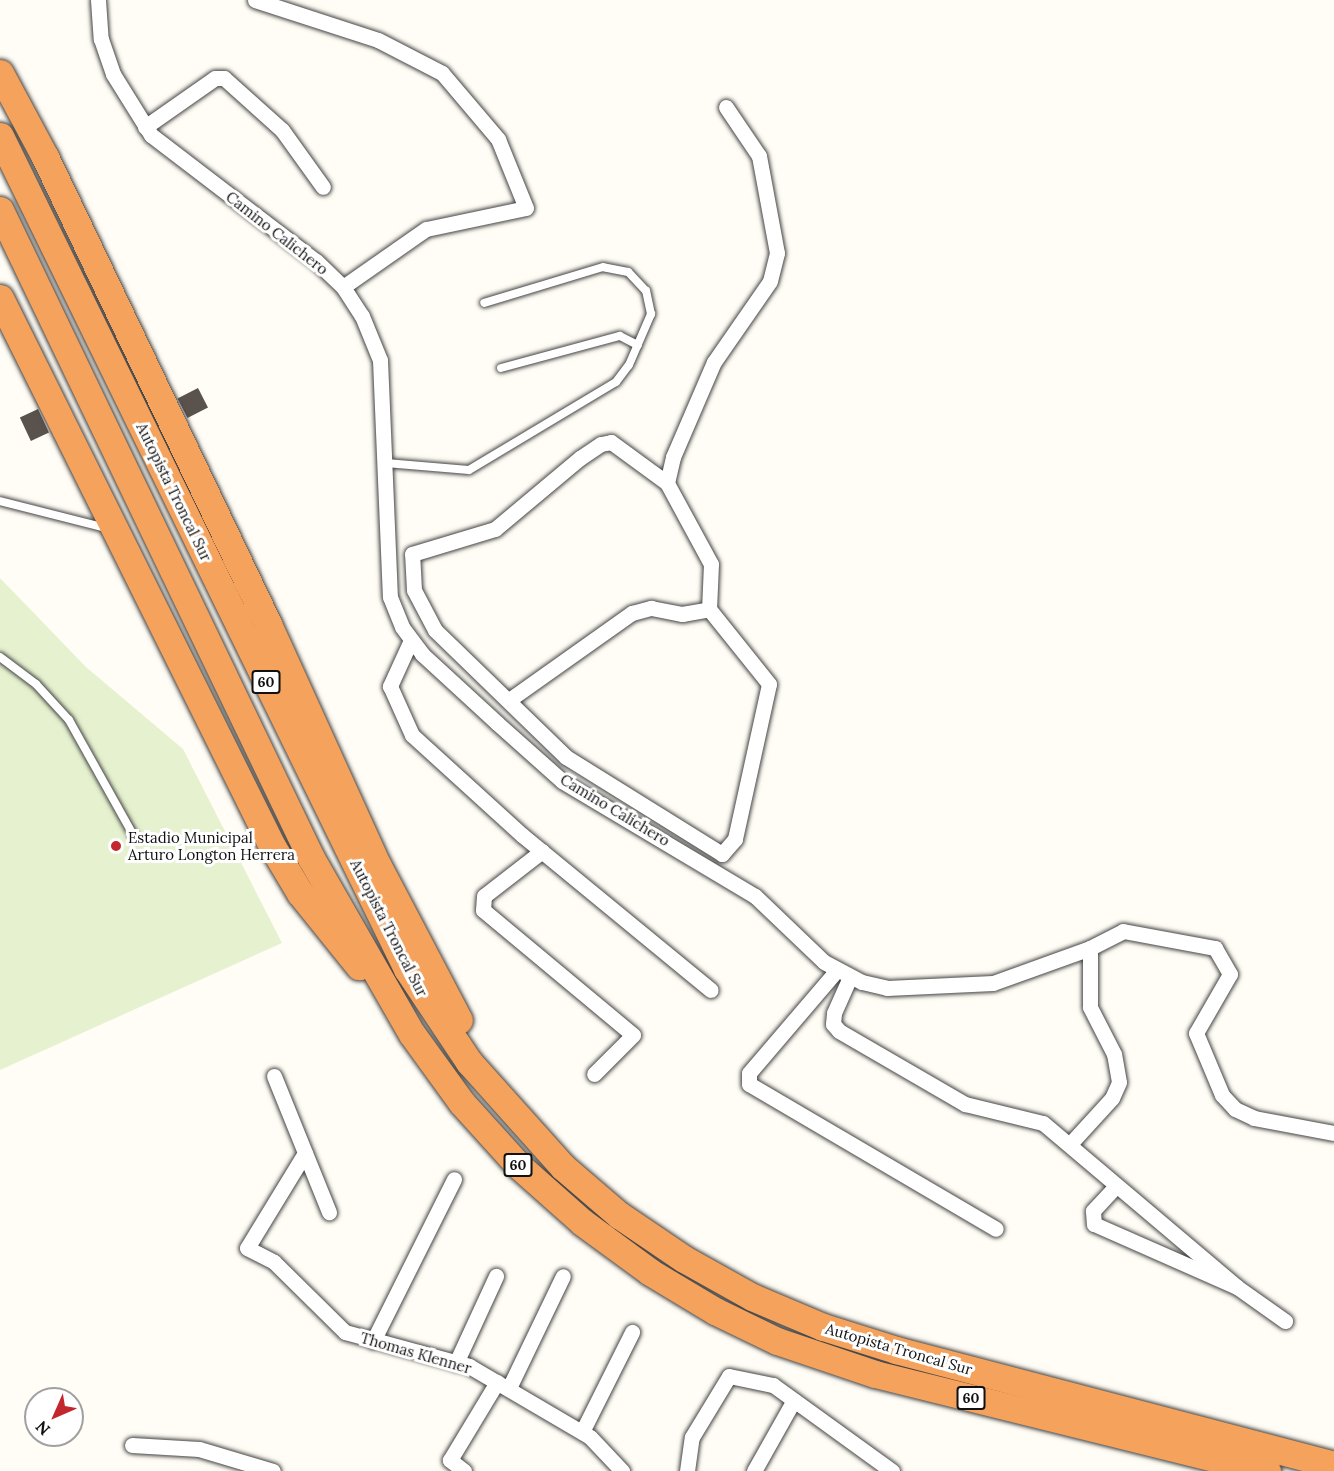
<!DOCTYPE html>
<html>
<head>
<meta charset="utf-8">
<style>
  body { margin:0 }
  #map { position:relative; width:1334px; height:1471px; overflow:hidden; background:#fffdf5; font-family:Lora,serif }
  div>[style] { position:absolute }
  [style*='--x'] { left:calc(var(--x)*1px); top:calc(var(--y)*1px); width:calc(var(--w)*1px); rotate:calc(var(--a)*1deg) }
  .pitch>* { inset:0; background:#e6f2cf }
  .building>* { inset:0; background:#5a524d; transform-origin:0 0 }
  .roads { filter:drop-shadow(0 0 2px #444) drop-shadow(0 0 2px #444) }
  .lane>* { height:8px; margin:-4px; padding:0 4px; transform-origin:4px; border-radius:4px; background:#fff }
  .street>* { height:15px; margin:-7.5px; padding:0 7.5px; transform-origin:7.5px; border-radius:7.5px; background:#fff }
  .highway>* { height:27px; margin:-13.5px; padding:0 13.5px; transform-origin:13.5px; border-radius:13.5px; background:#f5a25d }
  .dots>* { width:16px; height:16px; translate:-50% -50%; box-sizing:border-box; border:3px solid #fff; border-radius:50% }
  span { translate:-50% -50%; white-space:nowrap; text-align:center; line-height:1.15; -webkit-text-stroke:6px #fff; paint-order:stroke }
  .shield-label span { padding:2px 4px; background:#fff; border:2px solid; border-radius:4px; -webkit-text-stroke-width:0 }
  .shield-label { font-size:14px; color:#111; font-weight:700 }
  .street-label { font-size:15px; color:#111 }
  .poi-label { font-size:15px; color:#111 }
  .left { translate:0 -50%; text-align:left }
  .north { position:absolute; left:24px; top:1387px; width:60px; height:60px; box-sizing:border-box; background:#fff; border:2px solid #a0a0a0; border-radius:50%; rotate:225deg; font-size:16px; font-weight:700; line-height:24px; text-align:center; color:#111 }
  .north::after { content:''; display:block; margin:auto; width:21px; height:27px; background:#c4262e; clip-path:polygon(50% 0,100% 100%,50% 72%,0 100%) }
</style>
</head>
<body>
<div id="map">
  <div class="pitch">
    <div style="clip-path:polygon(0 578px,86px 667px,183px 749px,282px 943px,0 1070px)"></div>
  </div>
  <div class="building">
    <div style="left:198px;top:388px;width:22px;height:23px;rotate:63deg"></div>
    <div style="left:38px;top:409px;width:26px;height:20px;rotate:65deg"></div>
  </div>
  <div class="roads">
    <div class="lane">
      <div style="--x:501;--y:368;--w:123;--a:-15.1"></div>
      <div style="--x:620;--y:336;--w:20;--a:27"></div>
      <div style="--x:386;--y:463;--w:83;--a:4.8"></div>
      <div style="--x:469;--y:470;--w:171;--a:-30.9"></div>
      <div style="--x:616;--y:382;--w:21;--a:-53"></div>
      <div style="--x:629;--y:365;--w:56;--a:-66.7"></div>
      <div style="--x:651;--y:314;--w:24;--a:-102"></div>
      <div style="--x:646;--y:291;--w:26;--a:-133"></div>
      <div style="--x:628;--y:272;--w:25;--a:-169"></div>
      <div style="--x:603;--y:267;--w:124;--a:163.2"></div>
      <div style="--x:0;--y:501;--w:109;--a:14.3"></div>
      <div style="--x:0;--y:657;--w:45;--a:36.9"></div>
      <div style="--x:36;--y:684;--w:49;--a:47.5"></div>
      <div style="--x:69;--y:720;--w:135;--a:60.8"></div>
    </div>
    <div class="street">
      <div style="--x:98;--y:0;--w:39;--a:86"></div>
      <div style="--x:101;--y:39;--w:37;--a:71"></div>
      <div style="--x:113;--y:74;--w:72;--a:58.1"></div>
      <div style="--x:151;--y:135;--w:208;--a:37.4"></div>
      <div style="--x:316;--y:261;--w:37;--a:44"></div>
      <div style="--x:343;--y:287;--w:35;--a:57"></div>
      <div style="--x:362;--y:316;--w:48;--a:67.8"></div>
      <div style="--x:380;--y:360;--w:237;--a:87.6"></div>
      <div style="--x:390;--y:597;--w:32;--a:68"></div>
      <div style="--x:402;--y:627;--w:34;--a:53"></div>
      <div style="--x:422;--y:654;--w:102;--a:42.6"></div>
      <div style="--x:497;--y:723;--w:87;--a:41.7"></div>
      <div style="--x:562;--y:781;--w:225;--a:30.8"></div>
      <div style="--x:755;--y:896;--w:95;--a:43.7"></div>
      <div style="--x:824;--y:962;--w:43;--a:27.8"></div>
      <div style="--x:862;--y:982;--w:26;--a:13"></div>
      <div style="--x:887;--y:988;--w:106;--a:-2.7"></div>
      <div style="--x:993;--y:983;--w:103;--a:-19.8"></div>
      <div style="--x:1090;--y:948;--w:37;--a:-27"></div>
      <div style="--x:1123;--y:931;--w:94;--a:10.5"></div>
      <div style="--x:1215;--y:948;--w:30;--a:60"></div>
      <div style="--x:1230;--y:974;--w:68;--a:120"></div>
      <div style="--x:1196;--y:1033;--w:67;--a:67.2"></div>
      <div style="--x:1222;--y:1095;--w:19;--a:47"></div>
      <div style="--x:1235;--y:1109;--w:21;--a:25"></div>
      <div style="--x:1254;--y:1118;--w:81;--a:10.6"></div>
      <div style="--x:255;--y:0;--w:129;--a:18"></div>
      <div style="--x:378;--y:40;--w:72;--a:27.3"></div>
      <div style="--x:442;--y:73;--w:87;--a:49.7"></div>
      <div style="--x:498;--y:139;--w:74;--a:67.9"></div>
      <div style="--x:526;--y:208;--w:102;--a:168.1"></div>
      <div style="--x:426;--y:229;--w:101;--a:145.1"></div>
      <div style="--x:145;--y:127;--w:85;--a:-35"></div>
      <div style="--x:215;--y:78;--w:9;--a:0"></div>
      <div style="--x:224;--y:78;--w:78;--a:41.9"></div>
      <div style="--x:282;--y:130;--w:70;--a:54.3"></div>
      <div style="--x:667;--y:483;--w:27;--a:-77"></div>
      <div style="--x:673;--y:457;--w:103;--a:-66.7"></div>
      <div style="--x:714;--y:362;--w:98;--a:-55.3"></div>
      <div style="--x:770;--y:281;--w:29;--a:-76"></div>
      <div style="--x:777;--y:253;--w:99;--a:-100.5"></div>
      <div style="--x:759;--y:156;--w:59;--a:-124"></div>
      <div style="--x:411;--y:640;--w:51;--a:114.5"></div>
      <div style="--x:390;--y:686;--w:54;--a:65.8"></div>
      <div style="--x:412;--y:735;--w:149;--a:42.3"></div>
      <div style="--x:522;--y:835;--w:244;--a:39.4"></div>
      <div style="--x:509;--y:700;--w:151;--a:-35.3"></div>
      <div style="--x:632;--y:613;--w:20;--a:-15"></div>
      <div style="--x:651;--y:608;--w:32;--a:11"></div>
      <div style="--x:682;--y:614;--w:27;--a:-10"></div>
      <div style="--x:709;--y:609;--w:96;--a:51.3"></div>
      <div style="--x:769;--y:684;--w:159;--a:102.4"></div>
      <div style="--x:735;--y:839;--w:20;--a:131"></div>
      <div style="--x:722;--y:854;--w:184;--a:-148.1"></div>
      <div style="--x:566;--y:757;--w:182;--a:-135.9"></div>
      <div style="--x:435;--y:630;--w:45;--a:-117.7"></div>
      <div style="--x:414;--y:590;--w:36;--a:-93"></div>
      <div style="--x:412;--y:554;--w:87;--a:-16.8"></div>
      <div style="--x:495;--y:529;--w:111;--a:-39.9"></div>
      <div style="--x:580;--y:458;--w:25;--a:-34"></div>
      <div style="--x:601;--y:444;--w:10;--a:-11"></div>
      <div style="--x:611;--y:442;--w:69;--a:36.2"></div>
      <div style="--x:667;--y:483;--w:92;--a:61.5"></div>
      <div style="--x:711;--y:564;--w:45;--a:92.5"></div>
      <div style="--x:542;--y:851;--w:73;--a:142.2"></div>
      <div style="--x:484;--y:896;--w:14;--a:94"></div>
      <div style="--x:483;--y:910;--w:195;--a:39.8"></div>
      <div style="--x:633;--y:1035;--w:55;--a:135"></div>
      <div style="--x:837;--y:970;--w:135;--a:130.5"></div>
      <div style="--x:749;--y:1073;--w:11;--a:90"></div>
      <div style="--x:749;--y:1084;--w:286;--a:30.4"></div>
      <div style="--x:850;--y:977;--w:39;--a:114"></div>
      <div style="--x:834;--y:1013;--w:11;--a:95"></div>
      <div style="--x:833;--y:1024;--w:9;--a:49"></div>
      <div style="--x:839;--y:1031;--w:146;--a:30.1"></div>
      <div style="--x:965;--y:1104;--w:80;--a:13.7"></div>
      <div style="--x:1043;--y:1123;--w:254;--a:40.2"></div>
      <div style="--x:274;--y:1076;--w:147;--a:68"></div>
      <div style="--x:1070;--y:1144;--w:62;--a:-47.6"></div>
      <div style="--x:1112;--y:1098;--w:17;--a:-66"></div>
      <div style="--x:1119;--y:1082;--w:28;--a:-100"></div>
      <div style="--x:1114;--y:1054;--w:53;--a:-117.1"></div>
      <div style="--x:1090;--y:1007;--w:59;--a:-90"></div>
      <div style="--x:305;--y:1153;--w:111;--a:121.4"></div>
      <div style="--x:247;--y:1248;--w:30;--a:27"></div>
      <div style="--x:274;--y:1262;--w:100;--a:44.6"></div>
      <div style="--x:345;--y:1332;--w:129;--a:15.3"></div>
      <div style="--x:469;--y:1366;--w:140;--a:30.4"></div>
      <div style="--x:590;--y:1437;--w:47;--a:46.7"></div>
      <div style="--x:1116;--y:1186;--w:34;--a:133"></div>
      <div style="--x:1093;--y:1211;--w:13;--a:86"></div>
      <div style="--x:1094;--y:1224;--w:156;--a:23.8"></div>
      <div style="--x:1237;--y:1287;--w:59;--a:35.3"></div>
      <div style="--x:373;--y:1341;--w:181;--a:-63.4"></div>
      <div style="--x:456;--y:1363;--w:96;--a:-65.3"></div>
      <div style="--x:509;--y:1388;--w:124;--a:-64.3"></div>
      <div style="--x:582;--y:1432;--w:112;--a:-63.4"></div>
      <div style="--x:132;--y:1445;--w:67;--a:3.4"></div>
      <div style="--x:199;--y:1449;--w:77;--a:16.6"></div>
      <div style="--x:464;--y:1471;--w:18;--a:-142"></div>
      <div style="--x:450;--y:1460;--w:91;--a:-58.9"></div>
      <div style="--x:687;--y:1471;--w:34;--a:-82"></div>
      <div style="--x:692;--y:1437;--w:71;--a:-58.8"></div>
      <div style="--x:729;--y:1376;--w:45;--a:11.6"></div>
      <div style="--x:773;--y:1385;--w:147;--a:35.9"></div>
      <div style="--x:754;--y:1471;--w:81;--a:-60.6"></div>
    </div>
    <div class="highway">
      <div style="--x:0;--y:73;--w:95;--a:61.8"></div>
      <div style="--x:45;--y:157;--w:518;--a:64.47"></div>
      <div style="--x:268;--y:624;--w:266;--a:65.6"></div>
      <div style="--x:378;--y:866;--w:174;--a:62.3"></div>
      <div style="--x:0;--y:136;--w:927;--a:63.96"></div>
      <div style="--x:407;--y:969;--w:112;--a:56.3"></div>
      <div style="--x:469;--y:1062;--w:141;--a:48.2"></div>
      <div style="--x:563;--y:1167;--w:74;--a:40.6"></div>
      <div style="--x:619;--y:1215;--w:78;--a:34.1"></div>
      <div style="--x:684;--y:1259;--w:78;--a:29.2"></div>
      <div style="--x:752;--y:1297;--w:77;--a:22.9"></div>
      <div style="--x:823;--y:1327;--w:77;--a:17.5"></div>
      <div style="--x:896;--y:1350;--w:453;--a:14.7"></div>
      <div style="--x:0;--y:210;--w:719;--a:64.36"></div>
      <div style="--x:311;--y:858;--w:203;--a:60.2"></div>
      <div style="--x:412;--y:1034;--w:85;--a:54.1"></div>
      <div style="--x:462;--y:1103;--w:85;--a:47.9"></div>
      <div style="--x:519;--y:1166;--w:84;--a:41.6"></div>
      <div style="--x:582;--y:1222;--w:84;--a:36.3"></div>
      <div style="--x:650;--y:1272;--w:76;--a:31"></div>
      <div style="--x:715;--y:1311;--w:69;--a:25.8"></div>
      <div style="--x:777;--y:1341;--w:103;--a:18.6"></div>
      <div style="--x:875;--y:1374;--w:404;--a:13.9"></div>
      <div style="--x:0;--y:298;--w:612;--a:63.6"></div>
      <div style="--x:272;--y:846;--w:55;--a:59.2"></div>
      <div style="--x:300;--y:893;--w:94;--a:51.1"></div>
    </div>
  </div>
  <div class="dots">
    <div style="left:116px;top:846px;background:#c4262e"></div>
  </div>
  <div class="shield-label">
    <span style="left:266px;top:682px">60</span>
    <span style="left:518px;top:1165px">60</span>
    <span style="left:971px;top:1398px">60</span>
  </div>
  <div class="street-label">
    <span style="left:277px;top:233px;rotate:38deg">Camino Calichero</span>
    <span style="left:174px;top:492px;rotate:64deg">Autopista Troncal Sur</span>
    <span style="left:615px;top:810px;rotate:31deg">Camino Calichero</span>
    <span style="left:389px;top:928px;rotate:63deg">Autopista Troncal Sur</span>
    <span style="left:899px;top:1349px;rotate:16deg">Autopista Troncal Sur</span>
    <span style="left:416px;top:1353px;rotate:16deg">Thomas Klenner</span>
  </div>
  <div class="poi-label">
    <span class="left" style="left:128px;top:846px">Estadio Municipal<br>Arturo Longton Herrera</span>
  </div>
  <div class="north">N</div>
</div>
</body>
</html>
